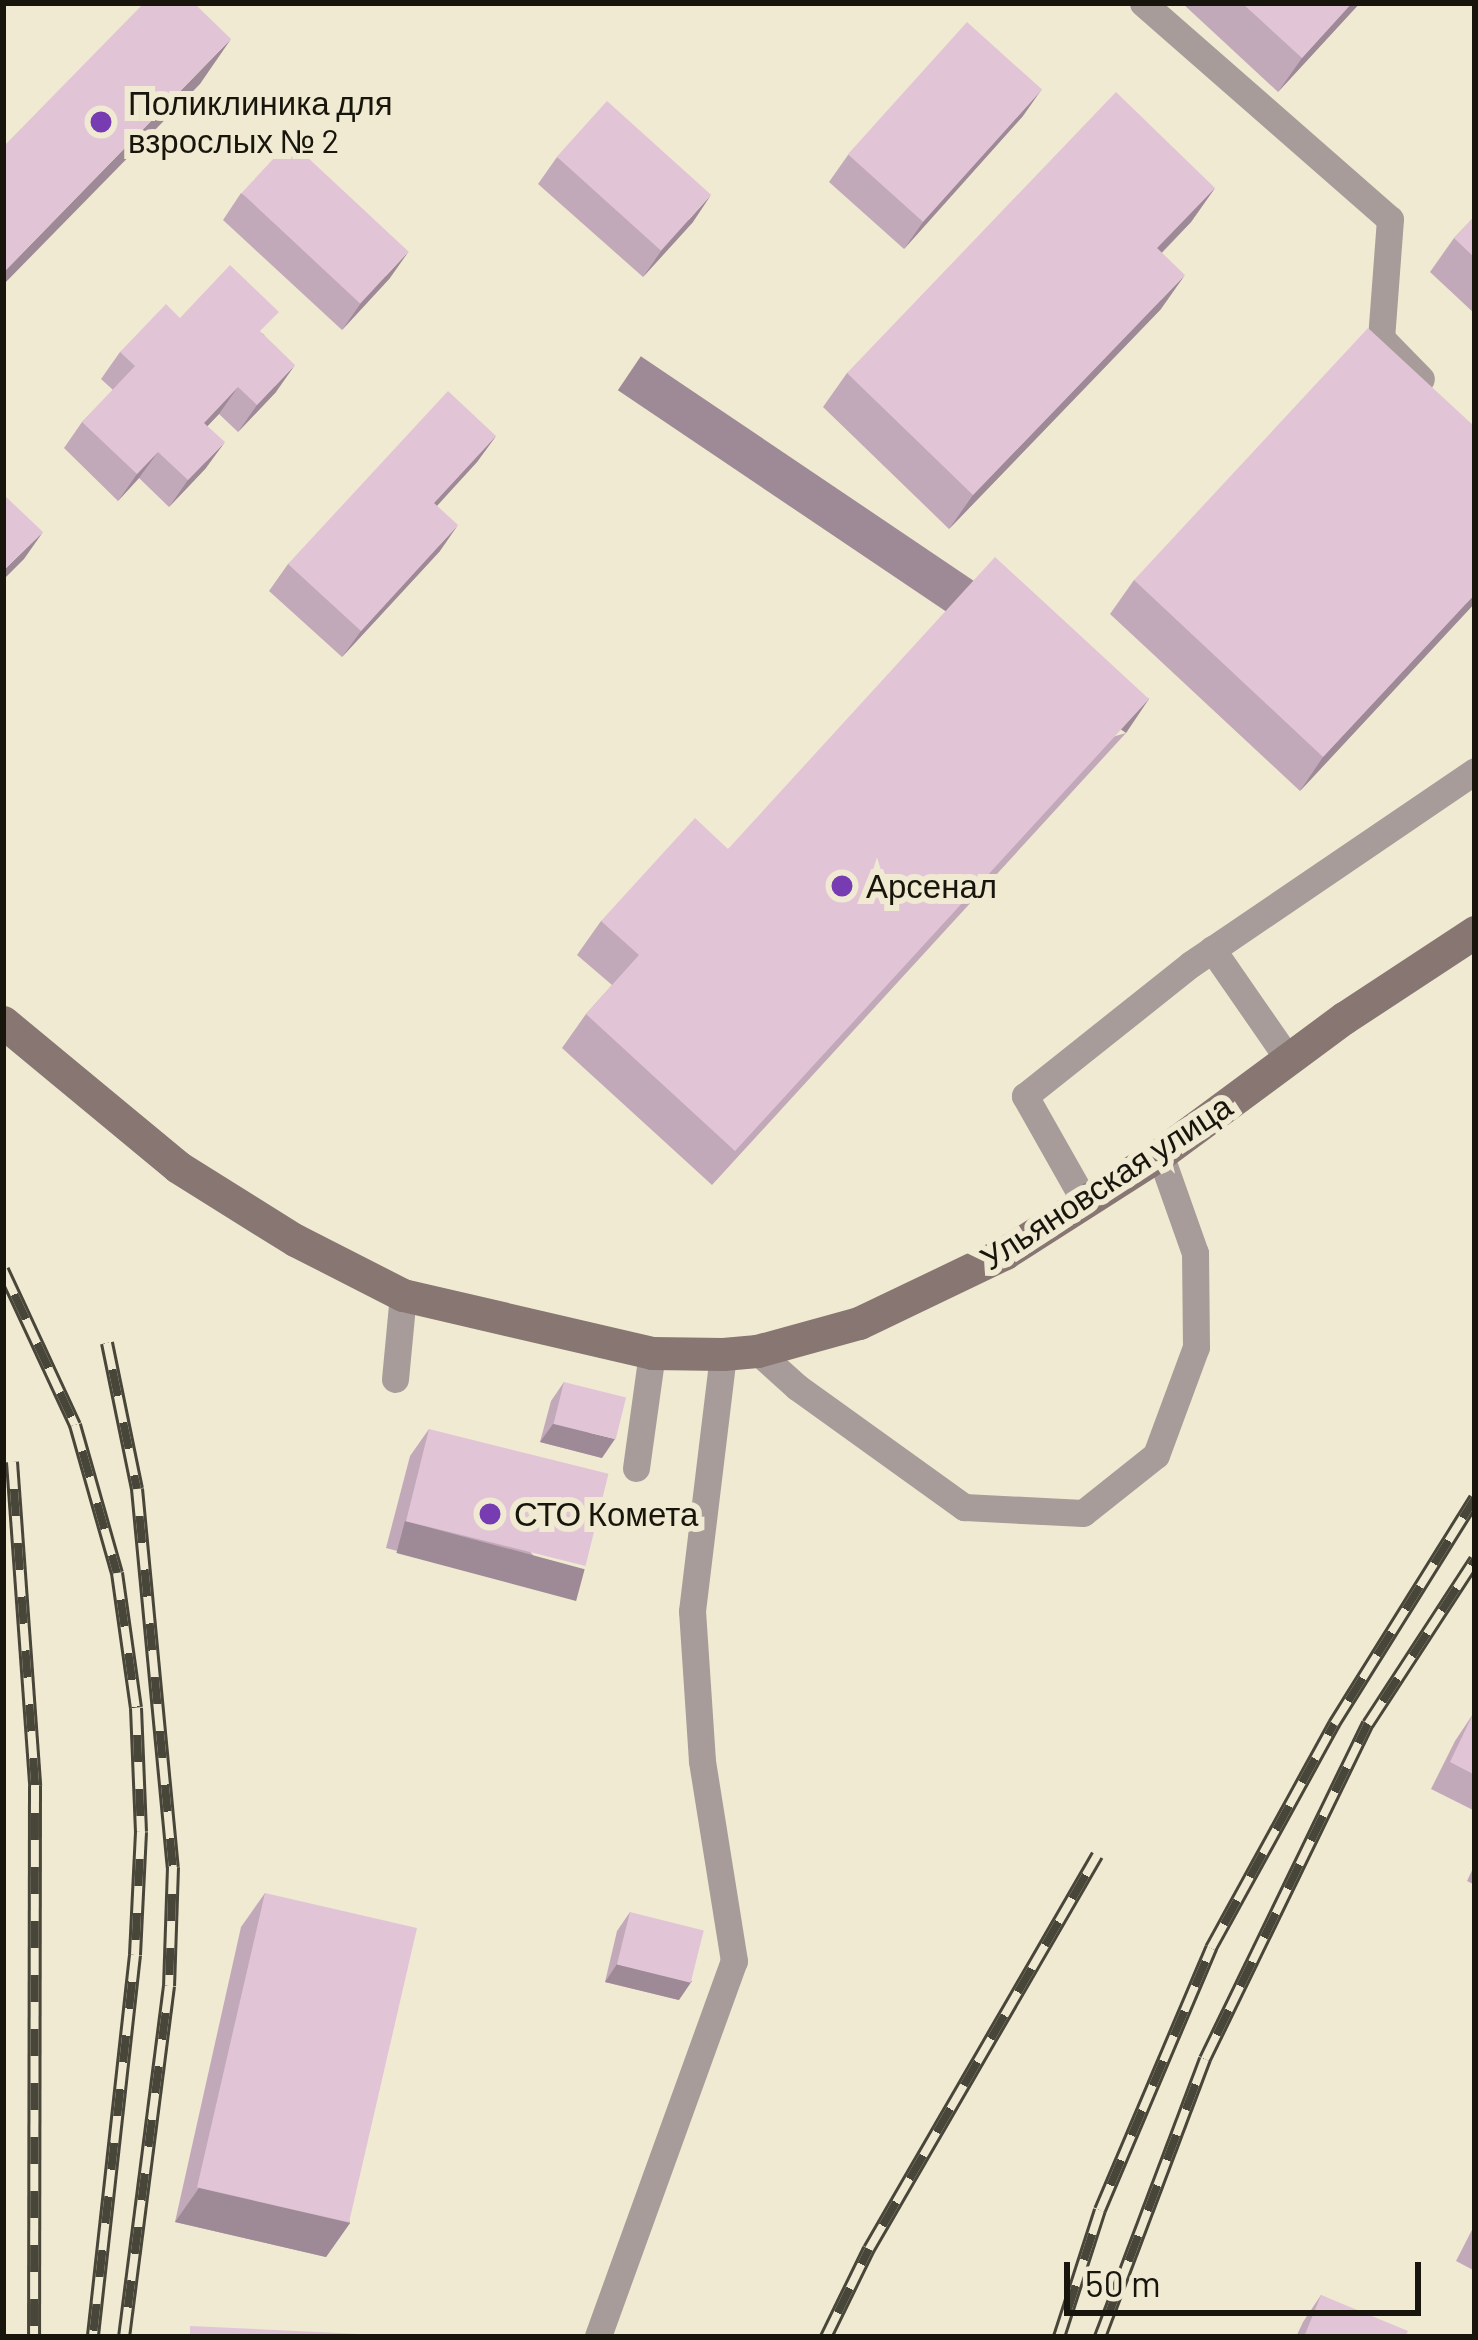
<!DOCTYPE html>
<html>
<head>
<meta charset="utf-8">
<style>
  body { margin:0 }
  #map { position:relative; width:1478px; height:2340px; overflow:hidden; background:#f0ead2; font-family:Barlow,sans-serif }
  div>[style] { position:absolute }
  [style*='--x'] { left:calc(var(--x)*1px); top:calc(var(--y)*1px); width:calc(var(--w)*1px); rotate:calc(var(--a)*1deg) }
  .service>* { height:27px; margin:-13.5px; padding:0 13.5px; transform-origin:13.5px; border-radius:13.5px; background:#a79c99 }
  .secondary>* { height:33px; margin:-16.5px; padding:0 16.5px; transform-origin:16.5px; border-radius:16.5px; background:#877672 }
  .rail>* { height:14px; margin-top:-7px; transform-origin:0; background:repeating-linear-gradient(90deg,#f0ead2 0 27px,#484539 0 54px); box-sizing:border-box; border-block:3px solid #484539 }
  .wall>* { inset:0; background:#c2a9b9 }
  .shaded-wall>* { inset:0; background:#9e8996; transform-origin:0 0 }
  .building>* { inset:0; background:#e2c4d7; transform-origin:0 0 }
  .dots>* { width:33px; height:33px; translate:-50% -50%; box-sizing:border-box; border:6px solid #f0ead2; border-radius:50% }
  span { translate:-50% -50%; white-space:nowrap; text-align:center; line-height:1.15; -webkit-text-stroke:12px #f0ead2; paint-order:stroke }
  .poi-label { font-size:33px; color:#17150c }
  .left { translate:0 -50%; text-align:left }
  .street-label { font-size:33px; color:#17150c }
  .frame { position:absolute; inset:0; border:6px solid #17150c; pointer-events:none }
  .scale { position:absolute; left:1064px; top:2262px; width:357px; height:54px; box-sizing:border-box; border:6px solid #17150c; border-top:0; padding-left:15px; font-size:36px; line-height:42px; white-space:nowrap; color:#17150c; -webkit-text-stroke:9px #f0ead2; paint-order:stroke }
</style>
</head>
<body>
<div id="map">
  <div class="service">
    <div style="--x:1143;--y:3;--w:328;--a:41.2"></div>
    <div style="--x:1390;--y:219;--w:119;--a:94.3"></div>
    <div style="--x:1381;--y:338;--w:57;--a:45.7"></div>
    <div style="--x:1212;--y:949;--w:135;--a:55.3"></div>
    <div style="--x:1085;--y:1202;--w:122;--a:-119.5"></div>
    <div style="--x:1025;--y:1096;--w:212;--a:-38.5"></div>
    <div style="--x:1191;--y:964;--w:343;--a:-34.2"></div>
    <div style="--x:757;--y:1351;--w:54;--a:42"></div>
    <div style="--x:797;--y:1387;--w:206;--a:35.7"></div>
    <div style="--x:964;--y:1507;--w:119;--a:2.9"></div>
    <div style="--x:1083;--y:1513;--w:93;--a:-38.5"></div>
    <div style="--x:1156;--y:1455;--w:115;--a:-69.7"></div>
    <div style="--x:1196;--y:1347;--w:94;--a:-90.6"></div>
    <div style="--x:1195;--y:1253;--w:105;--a:-109.5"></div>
    <div style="--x:395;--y:1379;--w:84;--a:-84.6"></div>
    <div style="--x:636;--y:1468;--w:116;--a:-82.1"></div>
    <div style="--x:598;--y:2336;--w:399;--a:-70.1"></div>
    <div style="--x:734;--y:1961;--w:203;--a:-99.1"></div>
    <div style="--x:702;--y:1761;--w:150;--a:-93.8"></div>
    <div style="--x:692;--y:1611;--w:259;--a:-83.1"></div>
  </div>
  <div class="secondary">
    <div style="--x:3;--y:1022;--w:227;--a:39.6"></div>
    <div style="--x:178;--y:1167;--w:138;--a:32"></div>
    <div style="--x:295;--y:1240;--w:121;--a:27"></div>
    <div style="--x:403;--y:1295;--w:256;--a:13.1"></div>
    <div style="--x:652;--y:1353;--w:71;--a:0.8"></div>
    <div style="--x:723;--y:1354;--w:34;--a:-5"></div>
    <div style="--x:757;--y:1351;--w:106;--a:-15.4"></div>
    <div style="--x:859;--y:1323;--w:162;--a:-25.6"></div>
    <div style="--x:1005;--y:1253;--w:184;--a:-32.6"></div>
    <div style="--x:1160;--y:1154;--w:229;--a:-36.5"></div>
    <div style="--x:1344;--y:1018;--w:157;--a:-33.3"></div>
  </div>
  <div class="rail">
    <div style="--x:3;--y:1270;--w:171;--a:65.1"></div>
    <div style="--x:75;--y:1425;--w:154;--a:74.2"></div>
    <div style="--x:117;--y:1573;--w:136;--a:82"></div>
    <div style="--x:136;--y:1708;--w:124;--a:87.7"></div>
    <div style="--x:141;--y:1832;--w:123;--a:92.8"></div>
    <div style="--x:135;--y:1955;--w:384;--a:96.3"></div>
    <div style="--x:107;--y:1343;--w:149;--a:78.4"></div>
    <div style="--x:137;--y:1489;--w:380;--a:84.6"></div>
    <div style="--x:173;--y:1867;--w:119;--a:91.9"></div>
    <div style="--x:169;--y:1986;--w:354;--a:97.3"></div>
    <div style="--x:12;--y:1462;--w:325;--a:85.9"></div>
    <div style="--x:35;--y:1786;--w:551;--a:90.1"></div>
    <div style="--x:826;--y:2337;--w:98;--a:-64"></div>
    <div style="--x:869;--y:2249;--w:455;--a:-59.9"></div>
    <div style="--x:1059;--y:2337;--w:133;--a:-72.1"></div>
    <div style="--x:1100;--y:2210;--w:285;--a:-67"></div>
    <div style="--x:1211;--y:1948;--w:256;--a:-61.2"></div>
    <div style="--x:1334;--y:1724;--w:266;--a:-58"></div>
    <div style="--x:1100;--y:2337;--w:297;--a:-69.3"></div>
    <div style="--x:1205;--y:2059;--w:373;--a:-64.1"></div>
    <div style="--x:1368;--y:1724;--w:196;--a:-56.9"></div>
  </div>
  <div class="wall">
    <div style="clip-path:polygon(1182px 3px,1360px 3px,1278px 92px)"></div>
    <div style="clip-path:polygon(1023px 116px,904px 249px,829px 182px,848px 155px)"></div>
    <div style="clip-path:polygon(557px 157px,693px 222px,643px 277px,538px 184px)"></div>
    <div style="clip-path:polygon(1215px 188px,1191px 222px,1162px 253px,1161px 309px,949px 529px,823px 407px,847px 373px)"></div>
    <div style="clip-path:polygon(241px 193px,390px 278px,342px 330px,223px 220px)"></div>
    <div style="clip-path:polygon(1475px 216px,1475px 314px,1430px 272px,1454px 238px)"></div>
    <div style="clip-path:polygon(180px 318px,264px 334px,276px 392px,238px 432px,219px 414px,207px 426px,206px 468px,169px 507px,139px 478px,118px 501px,64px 448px,82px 422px,113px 390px,101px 379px,120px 352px)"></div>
    <div style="clip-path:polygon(496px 436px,477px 462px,437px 505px,440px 551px,342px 657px,269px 591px,288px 564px)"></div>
    <div style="clip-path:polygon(1134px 580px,1475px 603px,1300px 791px,1110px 614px)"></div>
    <div style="clip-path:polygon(1126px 733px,712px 1185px,562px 1048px,586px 1014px,612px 985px,577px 955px,601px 921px,728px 849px)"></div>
    <div style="clip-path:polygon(564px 1382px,602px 1458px,540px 1442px,551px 1401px)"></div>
    <div style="clip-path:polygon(429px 1429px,566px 1595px,386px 1548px,410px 1456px)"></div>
    <div style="clip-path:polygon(1473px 1714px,1475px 1715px,1475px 1811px,1431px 1789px,1455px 1741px)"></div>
    <div style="clip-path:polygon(1475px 1864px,1475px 1885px,1467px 1881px)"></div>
    <div style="clip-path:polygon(265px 1893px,350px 2223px,326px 2257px,175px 2222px,241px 1927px)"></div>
    <div style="clip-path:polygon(630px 1912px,679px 2000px,605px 1982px,617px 1931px)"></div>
    <div style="clip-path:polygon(1475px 2224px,1475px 2271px,1456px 2261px)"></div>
    <div style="clip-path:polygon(1321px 2295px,1405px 2337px,1296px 2337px,1303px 2322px)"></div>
  </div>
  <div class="shaded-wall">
    <div style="clip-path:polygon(1352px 3px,1360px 3px,1278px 92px,1302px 58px)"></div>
    <div style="clip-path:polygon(231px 39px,200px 84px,3px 285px,3px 273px)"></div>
    <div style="clip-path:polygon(1042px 89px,1023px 116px,904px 249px,923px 222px)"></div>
    <div style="clip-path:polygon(1215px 188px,1191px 222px,1133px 282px,1157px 248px)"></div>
    <div style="clip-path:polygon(711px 195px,693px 222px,643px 277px,661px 251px)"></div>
    <div style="clip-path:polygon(409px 251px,390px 278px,342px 330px,361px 303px)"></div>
    <div style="clip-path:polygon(1185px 275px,1161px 309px,949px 529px,973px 495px)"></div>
    <div style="clip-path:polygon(295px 365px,276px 392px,238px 432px,257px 405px)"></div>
    <div style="clip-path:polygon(238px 387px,219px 414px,185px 450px,204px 423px)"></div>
    <div style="clip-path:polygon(496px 436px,477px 462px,416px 529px,434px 503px)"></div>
    <div style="clip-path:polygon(225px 442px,206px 468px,169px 507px,188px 480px)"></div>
    <div style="clip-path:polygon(158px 452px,139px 478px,118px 501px,137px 474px)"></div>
    <div style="clip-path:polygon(458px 525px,440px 551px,342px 657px,361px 631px)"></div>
    <div style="clip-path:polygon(43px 532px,24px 559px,3px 580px,3px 571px)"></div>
    <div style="clip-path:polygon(1475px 594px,1475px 603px,1300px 791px,1323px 757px)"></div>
    <div style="left:1149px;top:699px;width:41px;height:613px;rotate:124deg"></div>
    <div style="clip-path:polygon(553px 1424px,615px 1439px,602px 1458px,540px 1442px)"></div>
    <div style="left:405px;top:1521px;width:186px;height:33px;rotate:15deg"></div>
    <div style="clip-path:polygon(617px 1964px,692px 1981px,679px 2000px,605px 1982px)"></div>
    <div style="clip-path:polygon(199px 2188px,350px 2223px,326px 2257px,175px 2222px)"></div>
  </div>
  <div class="building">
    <div style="clip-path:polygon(144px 3px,194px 3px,231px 39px,3px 273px,3px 147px)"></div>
    <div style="clip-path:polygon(1242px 3px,1352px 3px,1302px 58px)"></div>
    <div style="left:967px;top:22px;width:101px;height:178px;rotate:42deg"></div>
    <div style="clip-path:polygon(1116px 92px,1215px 188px,1157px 248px,1185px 275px,973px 495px,847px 373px)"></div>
    <div style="left:607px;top:101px;width:140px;height:75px;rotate:42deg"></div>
    <div style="left:290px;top:141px;width:162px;height:71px;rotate:43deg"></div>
    <div style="clip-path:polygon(1475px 216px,1475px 258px,1454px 238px)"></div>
    <div style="clip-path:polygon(230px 265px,279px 312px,260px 331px,295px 365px,257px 405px,238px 387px,204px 423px,225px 442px,188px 480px,158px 452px,137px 474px,82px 422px,135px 366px,120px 352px,166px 304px,180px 318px)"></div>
    <div style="clip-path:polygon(1368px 328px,1475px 427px,1475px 594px,1323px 757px,1134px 580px)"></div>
    <div style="clip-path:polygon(448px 391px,496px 436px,434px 503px,458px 525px,361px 631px,288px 564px)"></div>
    <div style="clip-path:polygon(3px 494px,43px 532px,3px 571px)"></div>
    <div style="clip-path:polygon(995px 557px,1149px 699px,735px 1151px,586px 1014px,639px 955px,601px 921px,695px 818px,728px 849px)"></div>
    <div style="left:564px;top:1382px;width:64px;height:43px;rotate:14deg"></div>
    <div style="left:429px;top:1429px;width:185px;height:95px;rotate:14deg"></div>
    <div style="clip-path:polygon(1473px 1714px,1475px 1715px,1475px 1775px,1450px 1762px)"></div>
    <div style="left:265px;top:1893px;width:156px;height:302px;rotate:13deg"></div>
    <div style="left:630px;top:1912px;width:76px;height:54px;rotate:14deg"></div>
    <div style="clip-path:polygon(1321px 2295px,1408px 2331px,1405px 2337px,1304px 2337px)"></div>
    <div style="clip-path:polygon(190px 2326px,360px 2334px,360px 2337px,190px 2337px)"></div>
  </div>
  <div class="dots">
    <div style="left:101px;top:122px;background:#783cb2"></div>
    <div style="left:842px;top:886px;background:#783cb2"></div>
    <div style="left:490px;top:1514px;background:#783cb2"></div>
  </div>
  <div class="poi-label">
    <span class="left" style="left:128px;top:122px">Поликлиника для<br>взрослых № 2</span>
    <span class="left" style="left:866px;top:886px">Арсенал</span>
    <span class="left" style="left:514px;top:1514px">СТО Комета</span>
  </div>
  <div class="street-label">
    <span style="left:1106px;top:1182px;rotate:-33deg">Ульяновская улица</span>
  </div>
  <div class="frame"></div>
  <div class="scale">50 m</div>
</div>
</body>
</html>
